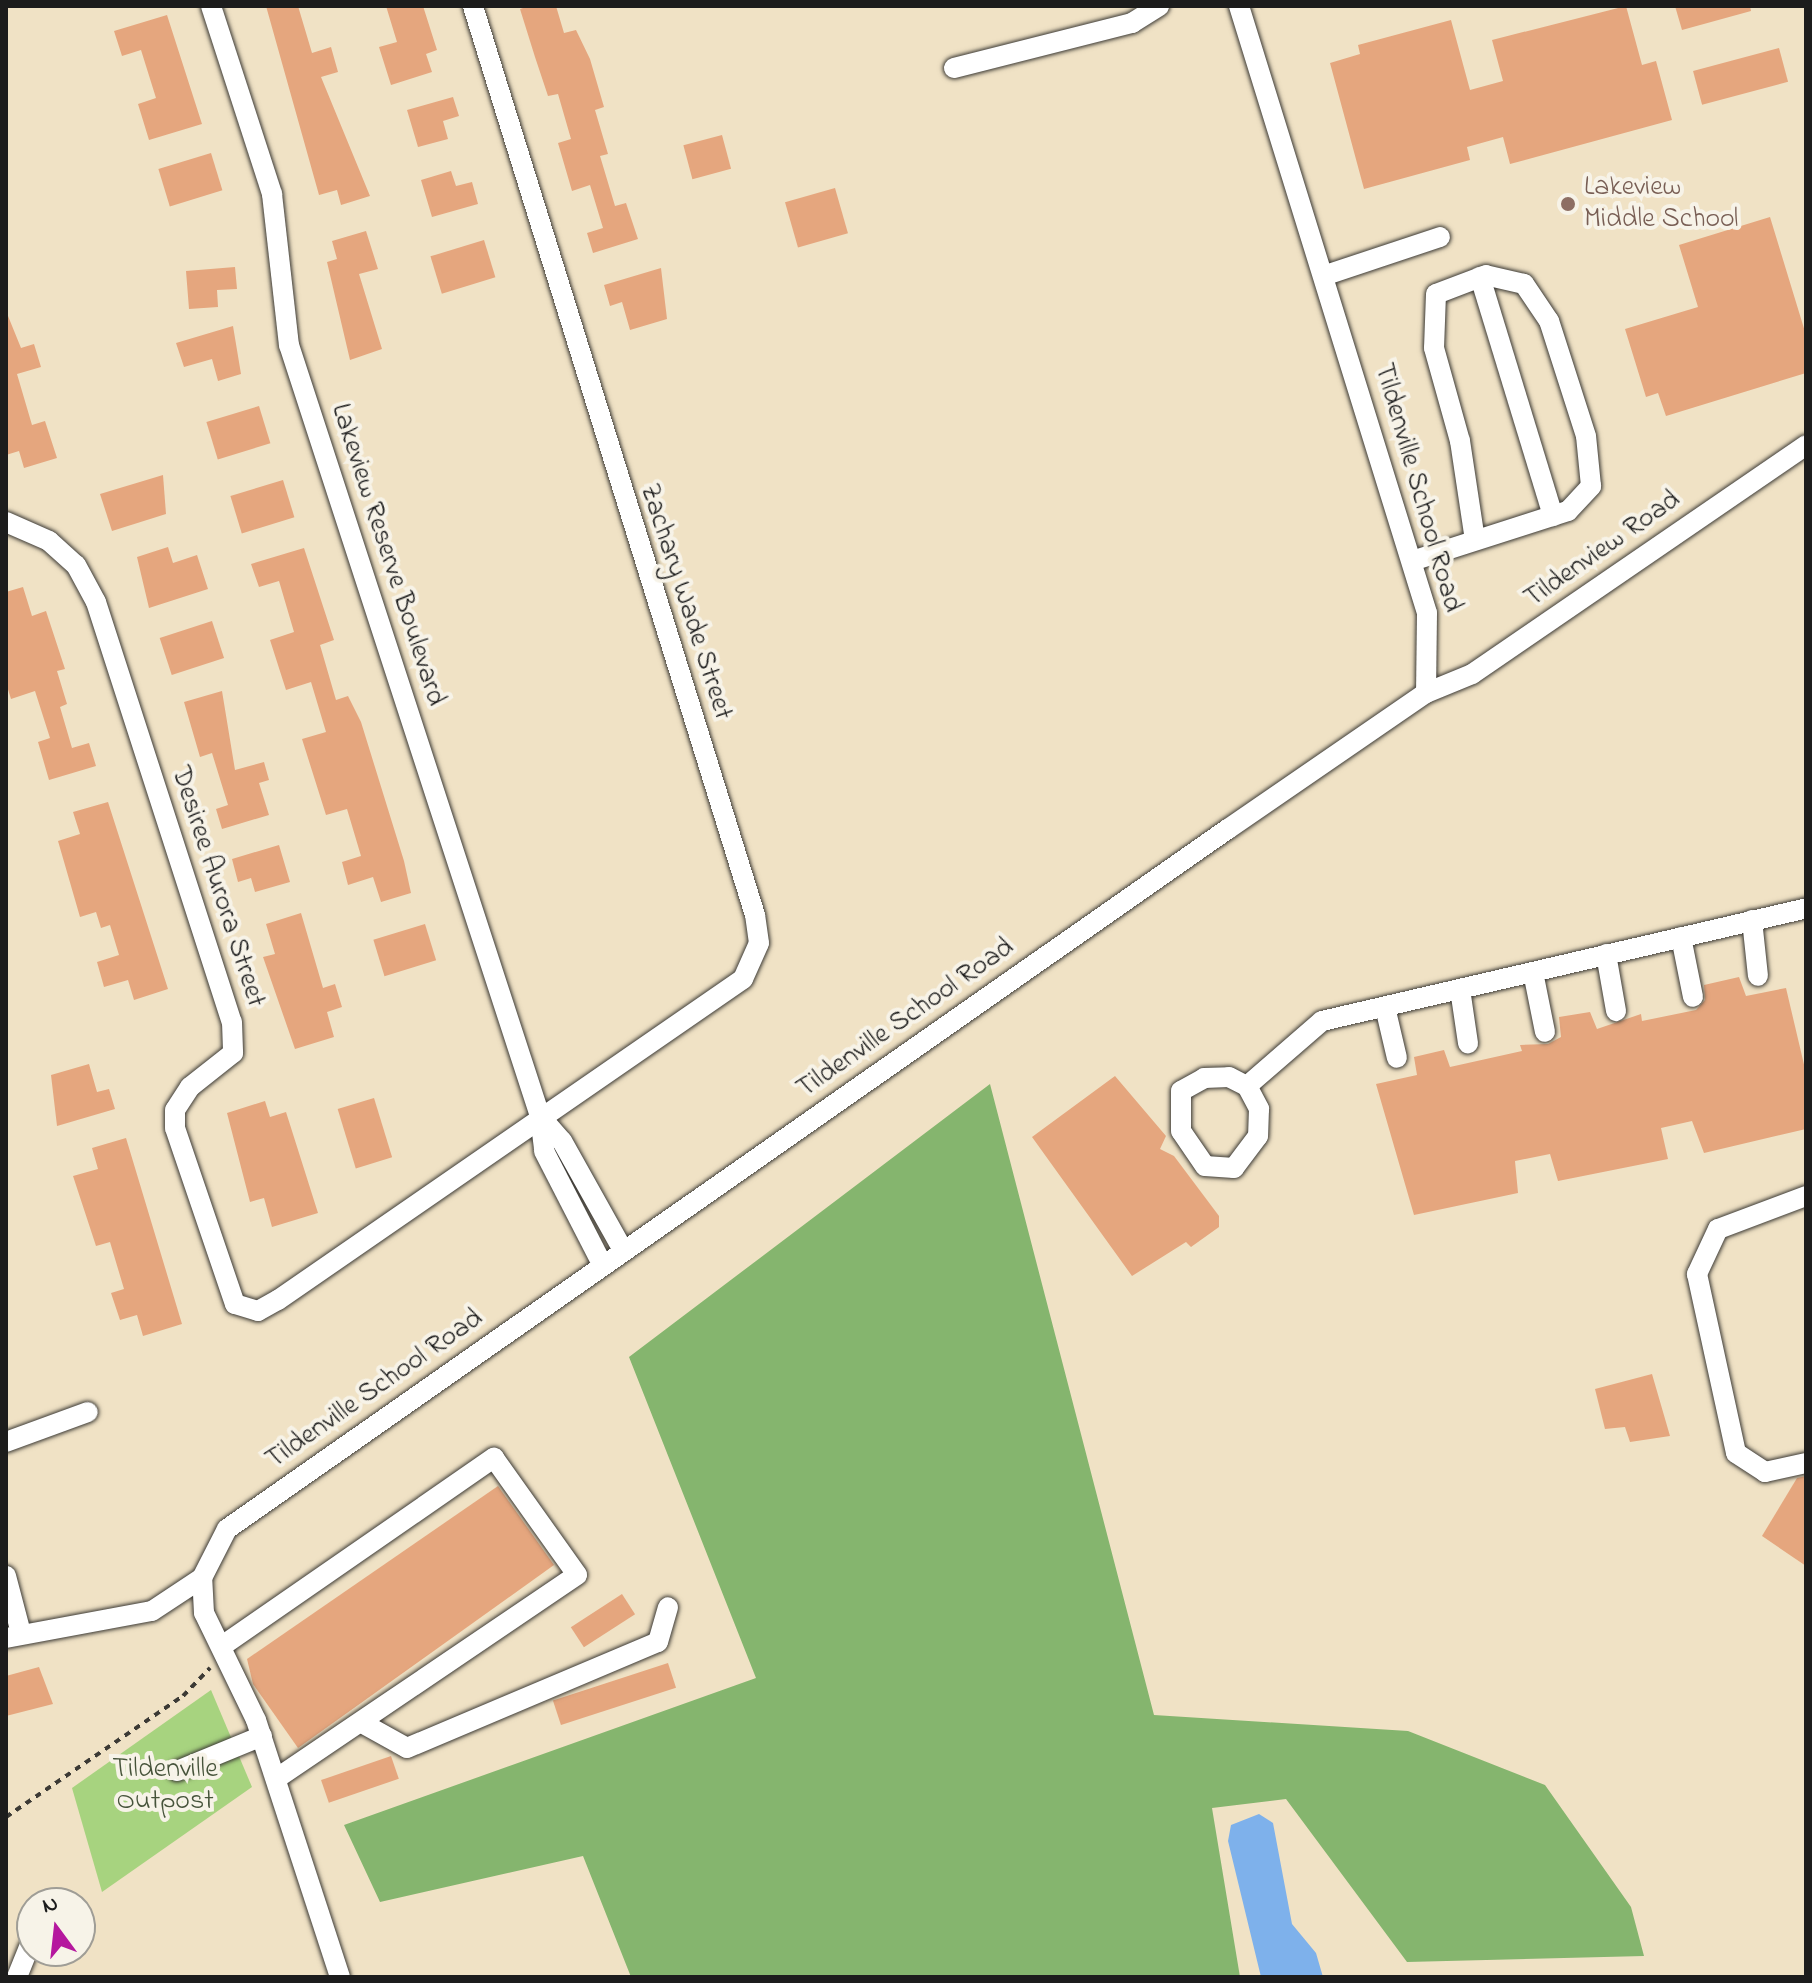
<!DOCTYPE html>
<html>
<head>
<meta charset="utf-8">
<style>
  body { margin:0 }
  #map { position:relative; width:1812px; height:1983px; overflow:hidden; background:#f0e2c5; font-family:"Indie Flower",sans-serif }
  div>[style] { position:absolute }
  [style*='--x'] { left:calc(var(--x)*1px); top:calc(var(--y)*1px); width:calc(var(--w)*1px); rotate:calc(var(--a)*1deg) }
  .green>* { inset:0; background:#a7d37f }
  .forest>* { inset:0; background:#85b56e }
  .water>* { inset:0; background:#7eb1eb }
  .building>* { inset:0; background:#e5a67e; transform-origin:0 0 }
  .path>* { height:4px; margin-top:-2px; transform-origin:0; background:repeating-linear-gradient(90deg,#3c3a35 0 6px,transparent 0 12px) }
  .roads { filter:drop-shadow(0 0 2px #3c3a35) drop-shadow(0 0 2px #3c3a35) }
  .minor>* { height:20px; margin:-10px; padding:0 10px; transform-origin:10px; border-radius:10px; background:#fff }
  .dots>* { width:22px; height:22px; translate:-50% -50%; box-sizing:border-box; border:4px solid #f7f3e8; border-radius:50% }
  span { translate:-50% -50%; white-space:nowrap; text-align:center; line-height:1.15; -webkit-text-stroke:8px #f7f3e8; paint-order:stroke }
  .education-label { font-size:28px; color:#785e54 }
  .left { translate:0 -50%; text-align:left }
  .street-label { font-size:28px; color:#1c1c1c }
  .park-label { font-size:28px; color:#46533a }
  .frame { position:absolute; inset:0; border:8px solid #1c1c1c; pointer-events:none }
  .north { position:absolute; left:16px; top:1887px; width:80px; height:80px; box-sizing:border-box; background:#f7f3e8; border:2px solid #9f9d96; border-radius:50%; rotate:345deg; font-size:22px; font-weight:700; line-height:32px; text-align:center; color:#1c1c1c }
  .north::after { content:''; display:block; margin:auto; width:28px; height:36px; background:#b5179e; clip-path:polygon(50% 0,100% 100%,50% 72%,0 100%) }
</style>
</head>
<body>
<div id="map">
  <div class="green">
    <div style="clip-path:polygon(211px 1690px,252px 1787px,102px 1892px,72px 1788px)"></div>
  </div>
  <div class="forest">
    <div style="clip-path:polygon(990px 1084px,1154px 1715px,1408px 1731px,1545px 1785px,1631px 1907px,1644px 1956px,1407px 1962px,1286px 1799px,1212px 1808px,1240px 1977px,631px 1977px,583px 1856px,380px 1902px,344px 1825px,756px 1678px,629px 1357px)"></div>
  </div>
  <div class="water">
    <div style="clip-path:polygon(1259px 1814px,1273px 1823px,1292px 1924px,1316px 1953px,1323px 1977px,1261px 1977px,1228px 1841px,1231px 1825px)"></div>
  </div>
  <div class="building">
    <div style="clip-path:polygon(266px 6px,298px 6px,312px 53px,331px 47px,338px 72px,321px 77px,370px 196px,341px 205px,337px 190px,319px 195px)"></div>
    <div style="clip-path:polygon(386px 6px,423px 6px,437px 50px,426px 54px,432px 72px,391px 85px,379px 47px,397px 42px)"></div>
    <div style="clip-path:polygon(529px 6px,556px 6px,564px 33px,576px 30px,590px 59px,604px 107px,595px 110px,608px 154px,600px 156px,615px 206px,626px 203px,638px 239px,593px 253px,587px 233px,603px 228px,590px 185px,572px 191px,558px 143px,571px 139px,558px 94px,548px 96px,535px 57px,520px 9px)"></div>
    <div style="clip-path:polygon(1626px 6px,1642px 65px,1656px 61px,1672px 120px,1510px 164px,1503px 137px,1467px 147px,1470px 160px,1364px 189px,1330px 63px,1360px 54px,1358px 45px,1451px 20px,1470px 90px,1503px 81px,1492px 40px)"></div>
    <div style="clip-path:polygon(1675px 6px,1750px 6px,1751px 11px,1682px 30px)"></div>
    <div style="clip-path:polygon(167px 15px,202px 124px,149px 140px,138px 104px,156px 98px,141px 50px,122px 56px,114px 31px)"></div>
    <div style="left:1779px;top:48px;width:35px;height:89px;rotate:75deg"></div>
    <div style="clip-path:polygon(453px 97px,459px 116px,443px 121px,448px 139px,418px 147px,407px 110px)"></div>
    <div style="left:722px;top:135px;width:35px;height:40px;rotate:75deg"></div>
    <div style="left:211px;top:153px;width:39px;height:55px;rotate:73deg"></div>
    <div style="clip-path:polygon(451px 171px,456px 186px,472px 182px,478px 204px,432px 217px,421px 180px)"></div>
    <div style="left:835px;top:188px;width:47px;height:52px;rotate:74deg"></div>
    <div style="clip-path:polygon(1770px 217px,1806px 335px,1806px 373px,1666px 416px,1658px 393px,1646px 397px,1625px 329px,1698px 307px,1679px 245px)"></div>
    <div style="clip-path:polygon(366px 231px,378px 269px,359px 274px,382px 349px,350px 360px,327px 262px,337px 259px,332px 241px)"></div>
    <div style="left:484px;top:240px;width:39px;height:56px;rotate:73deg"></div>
    <div style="clip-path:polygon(235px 267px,237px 289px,217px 290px,218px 307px,189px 309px,186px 271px)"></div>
    <div style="clip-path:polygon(661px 268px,667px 319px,630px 330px,622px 302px,610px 306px,604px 285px)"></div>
    <div style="clip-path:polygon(6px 311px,21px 348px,34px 344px,41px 367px,17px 374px,32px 425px,45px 421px,57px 458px,24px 468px,19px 451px,6px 455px)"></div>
    <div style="clip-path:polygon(233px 326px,241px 374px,218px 381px,212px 359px,184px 367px,176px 343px)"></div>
    <div style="left:259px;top:406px;width:39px;height:55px;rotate:73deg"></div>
    <div style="clip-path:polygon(163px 475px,166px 514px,112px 531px,100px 494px)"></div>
    <div style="left:283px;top:480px;width:39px;height:55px;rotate:73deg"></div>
    <div style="clip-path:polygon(168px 547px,173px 563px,197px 555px,208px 589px,149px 608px,137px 557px)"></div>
    <div style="clip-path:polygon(304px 548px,334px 640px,320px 645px,336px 700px,348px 696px,361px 722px,404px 861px,411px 893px,381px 902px,373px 877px,348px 885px,342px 862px,361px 856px,347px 809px,326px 815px,302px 739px,326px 732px,311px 682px,286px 690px,270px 640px,294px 632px,279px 581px,259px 587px,251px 564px)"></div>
    <div style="clip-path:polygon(23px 587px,32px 616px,46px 611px,65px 669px,57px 671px,67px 704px,60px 707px,72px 748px,89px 743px,96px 766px,49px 780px,38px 742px,50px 738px,35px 691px,11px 699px,6px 683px,6px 592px)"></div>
    <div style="left:212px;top:621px;width:39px;height:55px;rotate:72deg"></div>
    <div style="clip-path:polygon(222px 691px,235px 770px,264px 762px,269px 780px,259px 783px,269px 815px,222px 829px,216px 809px,228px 805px,212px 753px,200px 757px,184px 702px)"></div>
    <div style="clip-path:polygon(108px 802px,168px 989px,134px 1000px,128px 980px,104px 987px,97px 962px,119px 955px,110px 925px,101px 928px,96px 912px,80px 917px,58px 841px,80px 834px,73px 812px)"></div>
    <div style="clip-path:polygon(279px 845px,290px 882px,255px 892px,251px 878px,238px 882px,232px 859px)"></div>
    <div style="clip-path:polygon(301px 913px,323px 988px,335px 984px,342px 1007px,327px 1012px,334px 1037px,295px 1049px,263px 957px,275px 954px,266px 924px)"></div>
    <div style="left:425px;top:924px;width:38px;height:54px;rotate:73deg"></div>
    <div style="clip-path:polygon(1739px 977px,1746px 996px,1786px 988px,1806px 1073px,1806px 1129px,1704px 1153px,1692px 1121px,1661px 1128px,1668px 1159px,1558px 1181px,1550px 1154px,1515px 1161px,1518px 1193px,1414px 1215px,1376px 1084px,1417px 1075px,1414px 1057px,1444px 1050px,1450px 1067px,1522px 1051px,1520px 1045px,1548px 1044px,1561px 1037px,1559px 1017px,1590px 1012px,1597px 1029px,1641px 1014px,1642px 1021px,1696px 1010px,1705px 1000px,1704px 985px)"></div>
    <div style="clip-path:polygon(89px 1064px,97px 1092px,109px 1089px,115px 1109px,57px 1126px,51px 1075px)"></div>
    <div style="clip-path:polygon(1115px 1076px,1166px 1136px,1160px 1149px,1174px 1156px,1219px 1216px,1219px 1227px,1191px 1247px,1186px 1242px,1132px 1276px,1032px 1137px)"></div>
    <div style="left:374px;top:1098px;width:62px;height:38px;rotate:73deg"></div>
    <div style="clip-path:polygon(265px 1101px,270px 1117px,286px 1112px,318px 1213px,272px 1227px,264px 1198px,250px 1202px,227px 1113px)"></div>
    <div style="clip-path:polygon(126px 1138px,182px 1324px,143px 1336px,137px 1315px,120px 1320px,111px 1293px,124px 1289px,110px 1242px,96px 1246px,73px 1176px,98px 1169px,92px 1148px)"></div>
    <div style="clip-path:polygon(1652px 1374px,1670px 1436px,1630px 1442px,1625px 1427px,1605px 1429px,1595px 1389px)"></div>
    <div style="clip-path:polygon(1806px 1476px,1806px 1566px,1762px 1536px,1797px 1478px)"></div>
    <div style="clip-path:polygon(498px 1486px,554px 1565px,298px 1748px,253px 1684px,247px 1659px)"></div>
    <div style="left:622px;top:1594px;width:24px;height:61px;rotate:57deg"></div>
    <div style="left:668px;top:1663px;width:26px;height:121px;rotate:72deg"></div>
    <div style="clip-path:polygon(39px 1667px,53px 1704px,6px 1716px,6px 1676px)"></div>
    <div style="left:391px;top:1756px;width:24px;height:74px;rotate:71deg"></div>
  </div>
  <div class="path">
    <div style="--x:6;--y:1817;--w:214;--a:-34.4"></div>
    <div style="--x:183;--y:1696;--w:39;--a:-46"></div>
  </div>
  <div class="roads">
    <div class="minor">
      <div style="--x:211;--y:6;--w:198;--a:72"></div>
      <div style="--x:272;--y:194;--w:152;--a:83.6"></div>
      <div style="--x:289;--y:345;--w:811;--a:71.97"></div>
      <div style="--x:540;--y:1116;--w:35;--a:83"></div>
      <div style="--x:544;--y:1151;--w:127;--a:62.8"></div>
      <div style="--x:1239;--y:6;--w:635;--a:72.79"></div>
      <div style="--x:1427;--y:613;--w:80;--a:90.7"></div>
      <div style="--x:954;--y:68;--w:184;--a:-14.2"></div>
      <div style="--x:1132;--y:23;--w:32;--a:-32"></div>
      <div style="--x:1326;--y:275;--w:120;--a:-18.4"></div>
      <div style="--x:1480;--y:277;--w:250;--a:73"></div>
      <div style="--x:6;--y:522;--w:47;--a:23.8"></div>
      <div style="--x:49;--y:541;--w:36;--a:42"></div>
      <div style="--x:76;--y:565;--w:42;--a:61.6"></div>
      <div style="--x:96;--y:602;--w:441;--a:72.1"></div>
      <div style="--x:232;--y:1022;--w:31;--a:88"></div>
      <div style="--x:233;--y:1053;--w:55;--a:141.7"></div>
      <div style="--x:190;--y:1087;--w:27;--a:123"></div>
      <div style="--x:175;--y:1110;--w:18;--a:90"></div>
      <div style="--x:175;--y:1128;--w:186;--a:71.2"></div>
      <div style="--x:235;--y:1304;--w:24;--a:17"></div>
      <div style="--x:258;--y:1311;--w:23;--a:-29"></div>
      <div style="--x:278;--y:1300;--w:565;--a:-34.62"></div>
      <div style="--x:743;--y:979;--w:39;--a:-66"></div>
      <div style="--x:759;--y:943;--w:28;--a:-98"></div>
      <div style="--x:755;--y:915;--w:952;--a:-107.24"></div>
      <div style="--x:1412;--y:561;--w:164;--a:-17.8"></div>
      <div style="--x:1568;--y:511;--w:34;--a:-47"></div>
      <div style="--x:1591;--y:486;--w:50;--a:-95.7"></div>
      <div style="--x:1586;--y:436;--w:121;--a:-107.8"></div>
      <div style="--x:1549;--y:321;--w:45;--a:-124"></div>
      <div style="--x:1524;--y:284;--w:39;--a:-167"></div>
      <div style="--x:1486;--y:275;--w:53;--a:159.2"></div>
      <div style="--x:1436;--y:294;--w:54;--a:92.1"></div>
      <div style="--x:1434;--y:348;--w:97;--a:74.4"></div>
      <div style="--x:1460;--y:441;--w:100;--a:81.4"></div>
      <div style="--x:1752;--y:920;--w:56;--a:83.9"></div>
      <div style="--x:1681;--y:937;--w:61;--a:78.7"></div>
      <div style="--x:1606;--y:954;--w:58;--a:80"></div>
      <div style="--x:1533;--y:972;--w:61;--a:78.7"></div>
      <div style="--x:1460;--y:989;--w:55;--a:81.6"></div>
      <div style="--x:1385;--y:1007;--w:52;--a:76.8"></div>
      <div style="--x:1229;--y:1077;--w:20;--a:27"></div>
      <div style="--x:1247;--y:1086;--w:26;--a:62"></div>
      <div style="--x:1259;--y:1109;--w:27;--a:92"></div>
      <div style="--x:1258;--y:1136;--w:40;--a:127"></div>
      <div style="--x:1234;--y:1168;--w:29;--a:-176"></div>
      <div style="--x:1205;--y:1166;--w:42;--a:-124.4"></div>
      <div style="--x:1181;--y:1131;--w:40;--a:-90"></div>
      <div style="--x:1181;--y:1091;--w:26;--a:-29"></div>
      <div style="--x:1204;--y:1078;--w:25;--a:-2"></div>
      <div style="--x:1247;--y:1086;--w:99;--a:-40.9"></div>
      <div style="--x:1322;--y:1021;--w:497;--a:-13.1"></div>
      <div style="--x:540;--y:1116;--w:33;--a:49"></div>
      <div style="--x:562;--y:1141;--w:125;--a:60.8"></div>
      <div style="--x:1806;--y:1196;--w:94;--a:159.4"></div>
      <div style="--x:1718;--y:1229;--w:50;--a:115"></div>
      <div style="--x:1697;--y:1274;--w:183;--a:77.7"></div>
      <div style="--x:1736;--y:1453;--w:35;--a:33"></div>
      <div style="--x:1765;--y:1472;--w:42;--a:-12.4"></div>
      <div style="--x:6;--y:1442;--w:87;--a:-20.1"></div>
      <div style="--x:6;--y:1576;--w:59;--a:75.3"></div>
      <div style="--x:6;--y:1638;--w:148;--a:-10.5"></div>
      <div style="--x:152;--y:1611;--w:60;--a:-33.4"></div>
      <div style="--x:222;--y:1646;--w:331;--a:-34.7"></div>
      <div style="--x:494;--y:1458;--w:143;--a:54.6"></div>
      <div style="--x:577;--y:1575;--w:362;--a:145.9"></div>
      <div style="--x:362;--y:1723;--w:51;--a:29.1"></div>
      <div style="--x:407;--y:1748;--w:272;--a:-22.9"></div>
      <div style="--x:658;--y:1642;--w:36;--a:-74"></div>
      <div style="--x:177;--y:1771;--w:92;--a:-22.4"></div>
      <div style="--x:17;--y:1977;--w:32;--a:-68"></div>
      <div style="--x:340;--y:1977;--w:270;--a:-108.1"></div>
      <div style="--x:256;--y:1720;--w:119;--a:-115.9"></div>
      <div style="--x:204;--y:1613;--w:35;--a:-93"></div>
      <div style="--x:202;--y:1578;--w:55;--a:-63"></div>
      <div style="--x:227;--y:1529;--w:1221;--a:-34.97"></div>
      <div style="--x:1228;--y:829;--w:240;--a:-34.5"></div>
      <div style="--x:1426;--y:693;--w:50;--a:-22.4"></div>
      <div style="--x:1472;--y:674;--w:405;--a:-34.4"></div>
    </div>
  </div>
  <div class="dots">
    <div style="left:1568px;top:204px;background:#8d6e63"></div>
  </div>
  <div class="education-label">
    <span class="left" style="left:1584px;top:204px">Lakeview<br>Middle School</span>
  </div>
  <div class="street-label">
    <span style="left:1417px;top:488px;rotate:74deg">Tildenville School Road</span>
    <span style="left:1603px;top:550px;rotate:-35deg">Tildenview Road</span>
    <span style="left:387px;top:555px;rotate:72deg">Lakeview Reserve Boulevard</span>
    <span style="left:685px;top:602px;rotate:72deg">Zachary Wade Street</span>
    <span style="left:217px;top:887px;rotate:72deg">Desiree Aurora Street</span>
    <span style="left:906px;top:1019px;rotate:-35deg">Tildenville School Road</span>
    <span style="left:375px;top:1390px;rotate:-35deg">Tildenville School Road</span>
  </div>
  <div class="park-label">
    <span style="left:165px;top:1786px">Tildenville<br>Outpost</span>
  </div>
  <div class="frame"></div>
  <div class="north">N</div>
</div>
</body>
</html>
